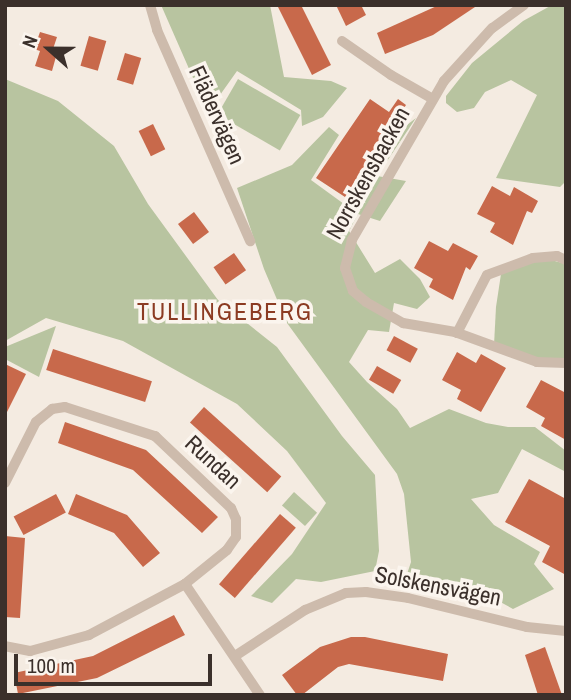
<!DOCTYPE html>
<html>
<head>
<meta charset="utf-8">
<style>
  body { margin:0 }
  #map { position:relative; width:571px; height:700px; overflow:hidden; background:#f4ebe1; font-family:"Archivo Narrow",sans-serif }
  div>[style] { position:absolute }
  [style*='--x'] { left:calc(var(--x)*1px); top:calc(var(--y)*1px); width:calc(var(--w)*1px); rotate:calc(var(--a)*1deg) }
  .green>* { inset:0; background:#b8c4a0; transform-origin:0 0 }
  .building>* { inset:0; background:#c8694b; transform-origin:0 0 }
  .minor>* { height:10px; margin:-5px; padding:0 5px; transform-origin:5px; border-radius:5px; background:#cdbbac }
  span { translate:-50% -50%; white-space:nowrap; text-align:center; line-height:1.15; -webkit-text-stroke:7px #fbf5ee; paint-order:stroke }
  .street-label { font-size:23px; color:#3b302b }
  .neighbourhood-label { font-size:24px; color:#8c3b22; letter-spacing:2px }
  .frame { position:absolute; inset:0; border:7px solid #3b302b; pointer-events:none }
  .north { position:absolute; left:14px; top:14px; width:70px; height:70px; -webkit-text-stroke:5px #fbf5ee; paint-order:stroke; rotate:291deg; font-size:19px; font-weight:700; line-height:28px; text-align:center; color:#3b302b }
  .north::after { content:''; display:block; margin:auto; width:24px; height:32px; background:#3b302b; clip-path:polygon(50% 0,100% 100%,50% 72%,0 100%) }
  .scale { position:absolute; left:14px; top:654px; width:198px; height:32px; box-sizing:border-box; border:4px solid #3b302b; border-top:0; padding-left:9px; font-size:21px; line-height:24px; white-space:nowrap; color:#3b302b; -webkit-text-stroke:5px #fbf5ee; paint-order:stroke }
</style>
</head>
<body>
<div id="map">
  <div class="green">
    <div style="clip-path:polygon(161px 5px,270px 5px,284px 77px,331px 81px,347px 88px,323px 117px,302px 126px,301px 110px,237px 71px,208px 112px)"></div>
    <div style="clip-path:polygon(552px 5px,566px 5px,566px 181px,560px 187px,496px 178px,537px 95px,511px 80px,485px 92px,474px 108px,457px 112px,446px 103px,446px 96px,472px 63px,523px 21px)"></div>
    <div style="clip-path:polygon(5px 79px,58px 101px,114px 146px,148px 204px,218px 300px,277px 347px,342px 436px,375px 475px,379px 551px,375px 571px,321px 582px,296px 579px,272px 603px,251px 596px,292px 554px,326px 503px,287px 451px,237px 404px,123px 341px,46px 318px,5px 341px)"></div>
    <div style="left:238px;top:79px;width:72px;height:41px;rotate:30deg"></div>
    <div style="clip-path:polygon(416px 118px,377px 176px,406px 181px,380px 221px,358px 214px,349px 231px,375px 273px,400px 259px,420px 279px,430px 297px,417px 309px,394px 303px,389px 332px,368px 330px,349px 362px,367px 382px,397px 409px,410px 428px,449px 409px,486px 423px,508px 427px,535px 427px,566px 451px,566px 472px,522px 449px,498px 493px,471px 499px,494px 525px,540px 552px,534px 564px,554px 589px,513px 609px,493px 598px,461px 598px,404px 583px,411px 562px,404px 494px,397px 474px,287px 323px,264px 269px,237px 188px,292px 165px,329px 127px,339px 135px,311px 180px,344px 204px,390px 138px)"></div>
    <div style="clip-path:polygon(551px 260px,566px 264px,566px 359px,535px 359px,494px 345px,496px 307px,501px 274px,532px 262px)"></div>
    <div style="clip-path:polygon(56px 326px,39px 377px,5px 359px,5px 347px)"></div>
    <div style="left:294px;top:492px;width:31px;height:18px;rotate:42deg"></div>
  </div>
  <div class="building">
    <div style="clip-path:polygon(277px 5px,301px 5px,331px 65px,312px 75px)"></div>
    <div style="clip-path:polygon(336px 5px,361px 5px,366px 15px,346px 26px)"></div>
    <div style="clip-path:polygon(439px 5px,478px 5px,433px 35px,385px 54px,377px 33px)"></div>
    <div style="clip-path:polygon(40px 32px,57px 37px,52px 52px,57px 53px,52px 71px,35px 66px,40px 51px,34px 49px)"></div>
    <div style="left:89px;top:36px;width:18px;height:31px;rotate:16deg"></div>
    <div style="left:125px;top:53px;width:17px;height:28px;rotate:17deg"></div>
    <div style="clip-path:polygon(370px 99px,389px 112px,398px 99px,406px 105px,345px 197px,316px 178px)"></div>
    <div style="left:153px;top:124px;width:28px;height:16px;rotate:64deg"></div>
    <div style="clip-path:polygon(492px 186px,510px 196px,514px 187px,538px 201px,532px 213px,527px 211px,513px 245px,490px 232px,495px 223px,477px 214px)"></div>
    <div style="left:194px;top:212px;width:25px;height:20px;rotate:53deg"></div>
    <div style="clip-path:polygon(429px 241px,448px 251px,453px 243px,478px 256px,470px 270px,466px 267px,453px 300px,429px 287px,433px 279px,414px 268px)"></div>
    <div style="left:234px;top:253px;width:21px;height:25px;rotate:55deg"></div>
    <div style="left:394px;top:336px;width:27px;height:16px;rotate:28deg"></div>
    <div style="left:53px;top:349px;width:104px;height:22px;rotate:18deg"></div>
    <div style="clip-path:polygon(457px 352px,476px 363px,481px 354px,506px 368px,481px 412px,457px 399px,461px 390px,442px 380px)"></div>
    <div style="clip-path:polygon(5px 364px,26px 374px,5px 416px)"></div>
    <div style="left:377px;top:366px;width:28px;height:16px;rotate:30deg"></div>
    <div style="clip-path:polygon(541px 380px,566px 393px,566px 440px,541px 426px,545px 418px,526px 407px)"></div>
    <div style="left:204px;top:407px;width:104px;height:21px;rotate:42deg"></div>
    <div style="clip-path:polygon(65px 422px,146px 450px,218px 517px,202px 533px,133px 470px,58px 443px)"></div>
    <div style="clip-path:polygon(529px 479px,566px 499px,566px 575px,542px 562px,550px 546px,505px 522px)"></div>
    <div style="left:56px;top:494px;width:21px;height:48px;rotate:62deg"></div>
    <div style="clip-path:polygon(76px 494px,127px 515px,160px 553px,143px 567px,114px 533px,68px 514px)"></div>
    <div style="left:280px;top:514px;width:21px;height:93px;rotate:41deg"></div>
    <div style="clip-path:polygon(5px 536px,25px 538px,20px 618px,5px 617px)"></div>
    <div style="clip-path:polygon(174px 615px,185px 635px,97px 678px,18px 694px,14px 673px,93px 656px)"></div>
    <div style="clip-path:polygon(351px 637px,365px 637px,448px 654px,443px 681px,349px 664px,338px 667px,302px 695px,297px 695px,282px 675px,320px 647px)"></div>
    <div style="clip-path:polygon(545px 647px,562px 695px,538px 695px,525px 655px)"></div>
  </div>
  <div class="minor">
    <div style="--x:150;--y:5;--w:26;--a:74"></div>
    <div style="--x:157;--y:30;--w:231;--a:66.2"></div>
    <div style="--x:524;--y:5;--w:39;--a:144"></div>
    <div style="--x:492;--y:28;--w:72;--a:132.2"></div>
    <div style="--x:444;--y:81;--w:184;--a:120.1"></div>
    <div style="--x:352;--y:240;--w:29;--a:104"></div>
    <div style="--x:345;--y:268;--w:24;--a:71"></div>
    <div style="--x:353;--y:291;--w:17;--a:40"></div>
    <div style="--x:366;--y:302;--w:43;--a:29.6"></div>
    <div style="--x:403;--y:323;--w:53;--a:9.8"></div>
    <div style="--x:455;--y:332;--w:87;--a:20.1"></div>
    <div style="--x:537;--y:362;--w:29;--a:2"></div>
    <div style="--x:342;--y:41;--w:60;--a:34.8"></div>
    <div style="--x:391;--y:75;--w:48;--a:29.7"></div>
    <div style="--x:457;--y:333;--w:65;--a:-62.7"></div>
    <div style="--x:487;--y:275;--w:49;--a:-20.3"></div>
    <div style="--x:533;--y:258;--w:24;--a:-5"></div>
    <div style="--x:557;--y:256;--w:10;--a:24"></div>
    <div style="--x:5;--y:483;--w:68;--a:-63.1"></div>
    <div style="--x:36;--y:422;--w:21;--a:-39"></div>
    <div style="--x:52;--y:409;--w:13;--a:-9"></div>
    <div style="--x:65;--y:407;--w:95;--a:17.9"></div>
    <div style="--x:155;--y:436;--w:105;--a:43.5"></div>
    <div style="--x:231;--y:508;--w:12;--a:66"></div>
    <div style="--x:236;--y:519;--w:18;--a:90"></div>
    <div style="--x:236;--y:537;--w:16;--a:125"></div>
    <div style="--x:227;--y:550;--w:54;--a:141"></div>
    <div style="--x:185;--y:584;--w:109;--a:152"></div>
    <div style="--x:89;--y:635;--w:61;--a:164.8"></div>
    <div style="--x:30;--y:651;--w:25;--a:-169"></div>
    <div style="--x:185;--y:584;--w:134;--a:56"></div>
    <div style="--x:235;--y:656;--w:84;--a:-33.3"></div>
    <div style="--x:305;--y:610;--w:44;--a:-22.5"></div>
    <div style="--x:346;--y:593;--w:20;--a:-3"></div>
    <div style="--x:366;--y:592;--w:42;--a:8.1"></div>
    <div style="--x:408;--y:598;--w:122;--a:13.7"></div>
    <div style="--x:527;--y:627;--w:39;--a:6"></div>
  </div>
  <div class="street-label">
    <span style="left:217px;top:115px;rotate:66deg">Flädervägen</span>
    <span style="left:368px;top:173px;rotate:-61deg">Norrskensbacken</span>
    <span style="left:213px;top:462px;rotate:43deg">Rundan</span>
    <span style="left:438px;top:586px;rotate:11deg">Solskensvägen</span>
  </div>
  <div class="neighbourhood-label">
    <span style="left:225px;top:312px">TULLINGEBERG</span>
  </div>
  <div class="frame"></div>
  <div class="north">N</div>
  <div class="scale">100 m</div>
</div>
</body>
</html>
